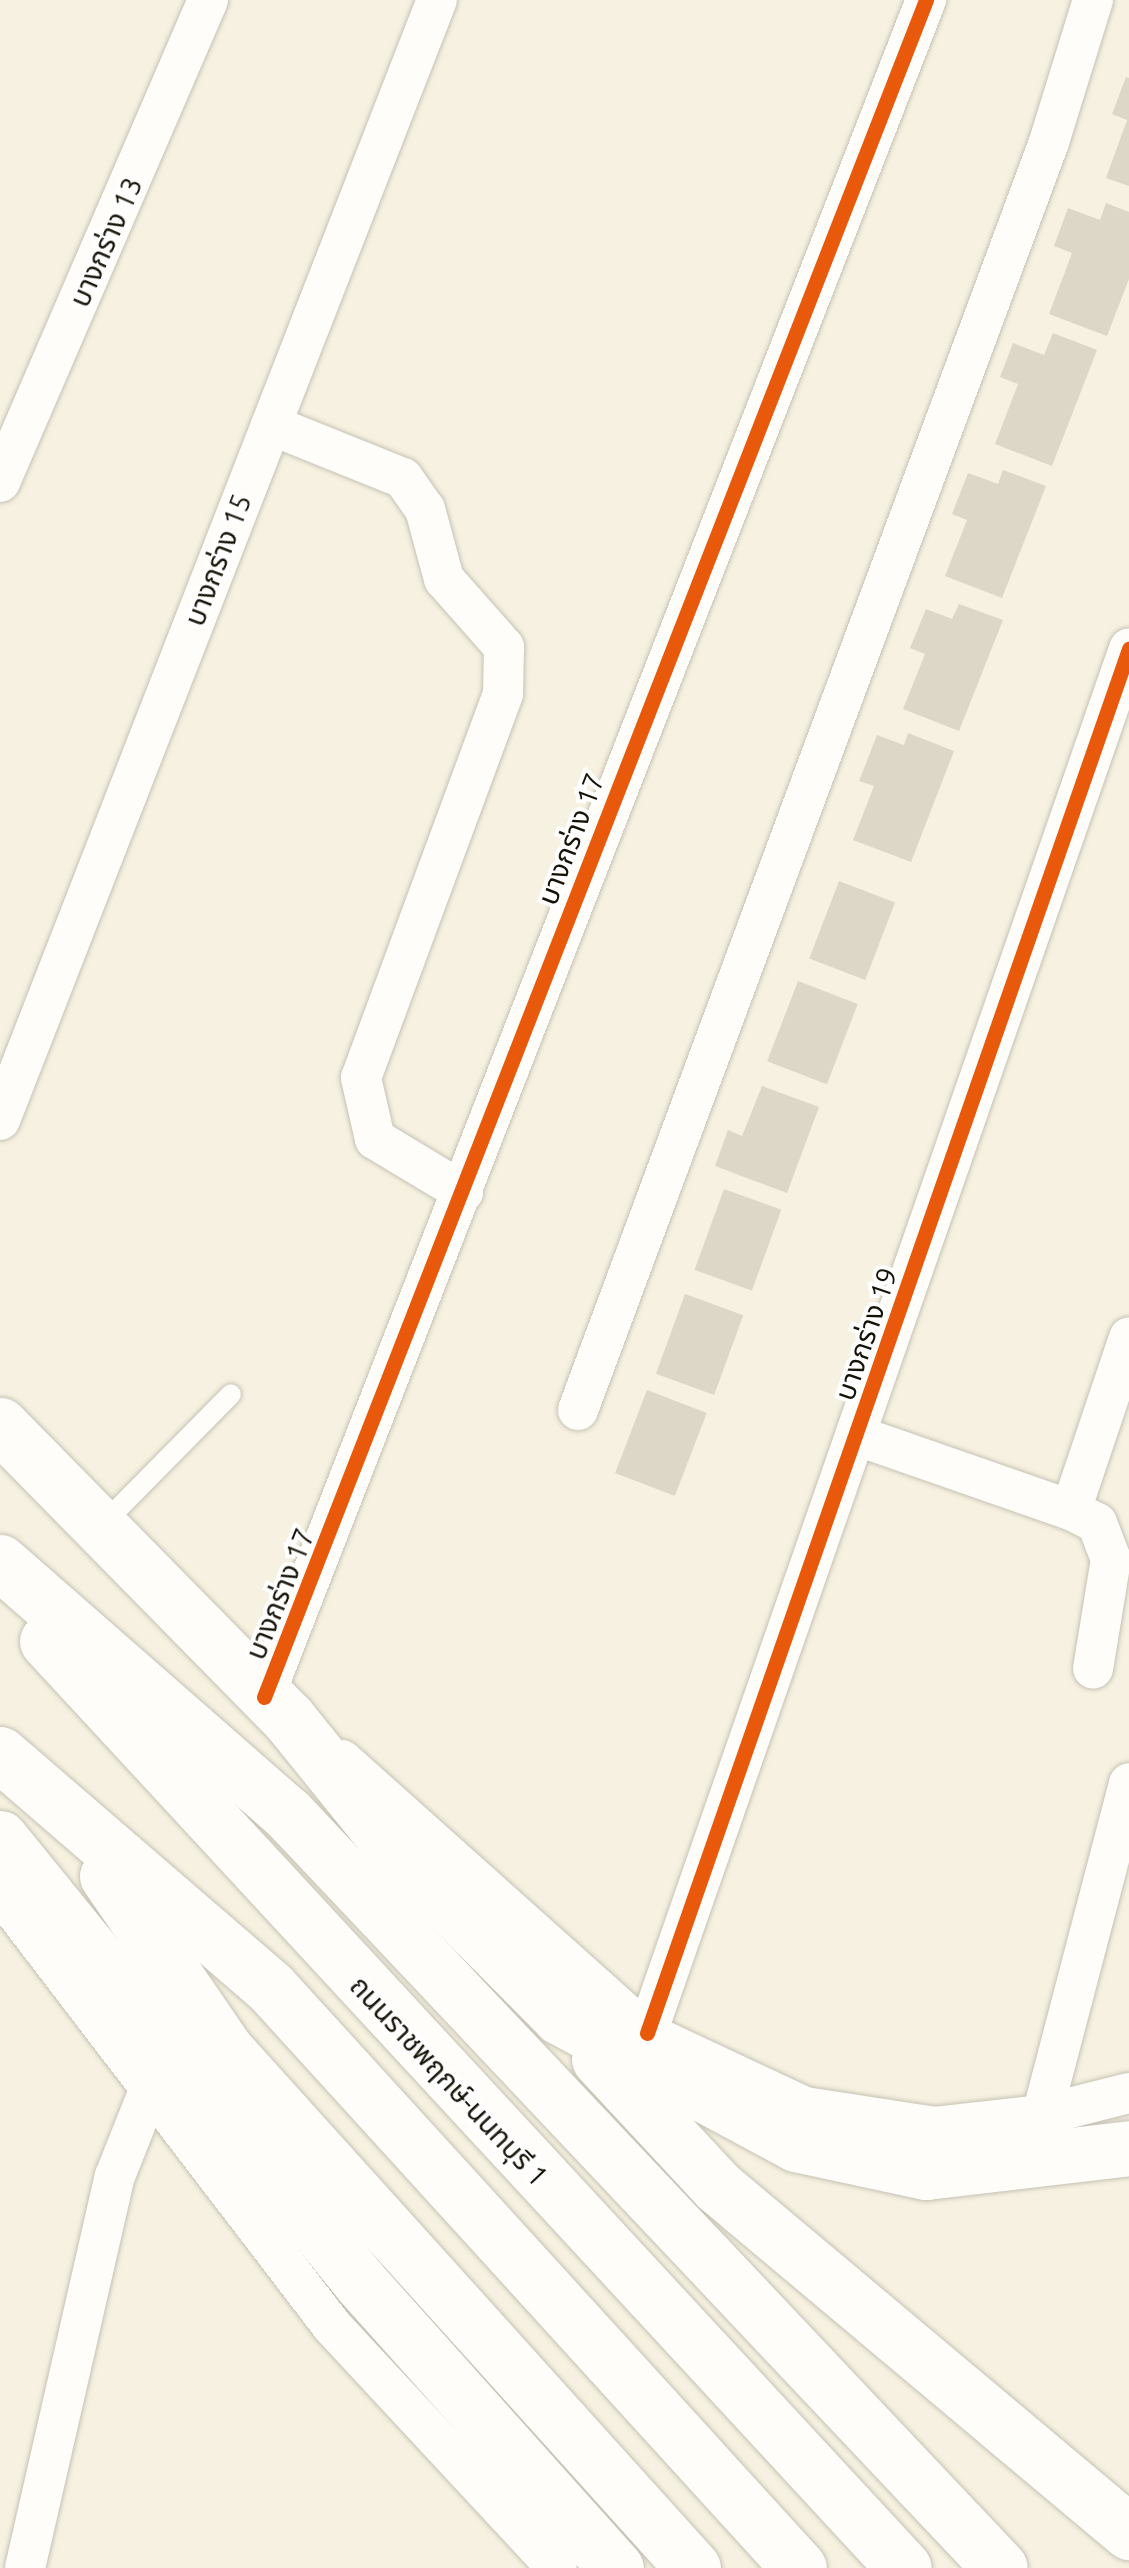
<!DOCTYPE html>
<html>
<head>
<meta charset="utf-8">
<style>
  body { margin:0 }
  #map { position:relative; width:1129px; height:2568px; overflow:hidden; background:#f6f1e0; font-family:Ubuntu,"Noto Sans Thai",sans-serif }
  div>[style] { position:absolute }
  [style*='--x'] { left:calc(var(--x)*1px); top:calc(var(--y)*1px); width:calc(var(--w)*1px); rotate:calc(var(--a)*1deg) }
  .building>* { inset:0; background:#dcd7c6; transform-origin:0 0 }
  .roads { filter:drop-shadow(0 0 2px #c6c2b5) drop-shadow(0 0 2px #c6c2b5) }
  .service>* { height:20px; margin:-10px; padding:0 10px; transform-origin:10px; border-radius:10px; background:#fefdfa }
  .minor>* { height:40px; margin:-20px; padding:0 20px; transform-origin:20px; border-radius:20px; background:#fefdfa }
  .secondary>* { height:55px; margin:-27.5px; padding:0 27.5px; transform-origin:27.5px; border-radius:27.5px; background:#fefdfa }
  .cycleway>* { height:15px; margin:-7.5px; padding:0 7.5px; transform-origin:7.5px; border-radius:7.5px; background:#e8590c }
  span { translate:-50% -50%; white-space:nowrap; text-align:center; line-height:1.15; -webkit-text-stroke:8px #fff; paint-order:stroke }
  .street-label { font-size:28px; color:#151207 }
</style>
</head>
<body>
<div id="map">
  <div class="building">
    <div style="clip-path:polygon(1126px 77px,1129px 78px,1129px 186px,1106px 178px,1127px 120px,1112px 114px)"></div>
    <div style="clip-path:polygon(1106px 203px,1129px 212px,1129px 279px,1107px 336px,1049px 314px,1072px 253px,1054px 246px,1068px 208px,1100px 220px)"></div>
    <div style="clip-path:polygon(1053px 333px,1097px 350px,1052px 466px,995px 444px,1018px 384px,1000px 377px,1013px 343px,1044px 355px)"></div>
    <div style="clip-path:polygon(1003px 470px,1046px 486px,1002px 598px,945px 576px,967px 520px,952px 514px,968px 473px,998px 484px)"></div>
    <div style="clip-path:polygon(959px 604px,1003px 620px,959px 731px,903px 709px,925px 654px,910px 648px,926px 609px,952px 619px)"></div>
    <div style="clip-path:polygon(908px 733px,954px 751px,911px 862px,853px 840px,874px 786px,859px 781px,877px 735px,904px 745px)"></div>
    <div style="left:839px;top:881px;width:60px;height:83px;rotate:21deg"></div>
    <div style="left:798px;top:981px;width:64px;height:86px;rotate:21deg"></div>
    <div style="clip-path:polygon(762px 1086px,819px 1107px,787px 1193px,715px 1166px,728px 1130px,742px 1136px)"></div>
    <div style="left:724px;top:1189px;width:61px;height:86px;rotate:20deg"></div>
    <div style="left:685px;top:1294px;width:62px;height:85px;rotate:20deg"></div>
    <div style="left:647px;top:1390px;width:64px;height:89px;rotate:21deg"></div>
  </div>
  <div class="roads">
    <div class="service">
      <div style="--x:101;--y:1526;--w:185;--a:-45.4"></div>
    </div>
    <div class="minor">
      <div style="--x:271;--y:425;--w:142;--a:21.9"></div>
      <div style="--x:403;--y:478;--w:38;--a:55"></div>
      <div style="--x:425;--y:509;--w:73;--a:74.8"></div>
      <div style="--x:444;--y:579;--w:91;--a:48.6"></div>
      <div style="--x:504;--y:647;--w:47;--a:91.2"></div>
      <div style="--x:503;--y:694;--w:409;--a:110.3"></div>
      <div style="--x:361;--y:1078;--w:63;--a:77.1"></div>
      <div style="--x:375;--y:1139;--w:103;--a:31.1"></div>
      <div style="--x:0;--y:482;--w:525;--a:-66.66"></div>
      <div style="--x:0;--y:1120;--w:1202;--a:-68.69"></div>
      <div style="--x:578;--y:1410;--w:1353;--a:-69.62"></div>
      <div style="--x:1049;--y:142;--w:149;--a:-72.8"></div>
      <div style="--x:858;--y:1436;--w:225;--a:19.2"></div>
      <div style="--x:1071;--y:1510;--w:182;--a:-71.4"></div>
      <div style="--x:1071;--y:1510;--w:29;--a:27"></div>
      <div style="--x:1097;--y:1523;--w:39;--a:69"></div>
      <div style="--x:1111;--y:1559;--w:111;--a:99.3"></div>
      <div style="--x:264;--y:1697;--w:1822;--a:-68.69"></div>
      <div style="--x:342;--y:1760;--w:409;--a:41.8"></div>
      <div style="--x:647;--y:2033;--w:174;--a:25.1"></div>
      <div style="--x:805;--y:2107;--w:132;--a:8.7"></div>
      <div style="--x:935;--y:2127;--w:108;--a:-6.4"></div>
      <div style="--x:1042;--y:2115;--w:90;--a:-14.2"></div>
      <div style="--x:0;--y:1892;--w:546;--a:52.58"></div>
      <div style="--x:332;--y:2326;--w:330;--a:47.1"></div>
      <div style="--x:647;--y:2033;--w:1466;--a:-70.8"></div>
      <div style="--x:1042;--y:2115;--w:343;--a:-75.3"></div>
      <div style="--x:25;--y:2568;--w:402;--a:-77.1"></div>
      <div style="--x:115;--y:2176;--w:89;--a:-68.3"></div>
    </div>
    <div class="secondary">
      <div style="--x:0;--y:1425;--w:411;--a:45.5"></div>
      <div style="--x:288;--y:1718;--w:174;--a:51.1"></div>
      <div style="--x:397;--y:1853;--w:231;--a:45.2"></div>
      <div style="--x:560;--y:2017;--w:268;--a:28.3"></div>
      <div style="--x:796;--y:2144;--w:133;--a:12.2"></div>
      <div style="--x:926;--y:2172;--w:204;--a:-6.7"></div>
      <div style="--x:0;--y:1562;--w:381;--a:41.2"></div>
      <div style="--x:287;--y:1813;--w:1038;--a:46.64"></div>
      <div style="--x:47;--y:1641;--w:1262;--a:47.25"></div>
      <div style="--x:0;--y:1754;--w:358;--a:40.8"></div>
      <div style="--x:271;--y:1988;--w:784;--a:47.69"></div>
      <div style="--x:0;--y:1838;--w:572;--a:50.96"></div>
      <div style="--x:360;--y:2282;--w:384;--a:48.2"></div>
      <div style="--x:107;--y:1876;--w:212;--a:55.6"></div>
      <div style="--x:227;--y:2051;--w:696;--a:47.97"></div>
      <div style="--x:599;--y:2059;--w:175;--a:47.1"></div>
      <div style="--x:718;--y:2187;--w:537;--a:40.01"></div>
    </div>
  </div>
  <div class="cycleway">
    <div style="--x:264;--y:1697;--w:1822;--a:-68.69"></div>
    <div style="--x:647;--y:2033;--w:1466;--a:-70.8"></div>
  </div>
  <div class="street-label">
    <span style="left:106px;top:242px;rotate:-66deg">บางกร่าง 13</span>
    <span style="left:218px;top:560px;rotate:-69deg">บางกร่าง 15</span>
    <span style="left:571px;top:839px;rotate:-69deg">บางกร่าง 17</span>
    <span style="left:866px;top:1334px;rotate:-71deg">บางกร่าง 19</span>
    <span style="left:280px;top:1594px;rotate:-68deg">บางกร่าง 17</span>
    <span style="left:449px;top:2081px;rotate:47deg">ถนนราชพฤกษ์-นนทบุรี 1</span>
  </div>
</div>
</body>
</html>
